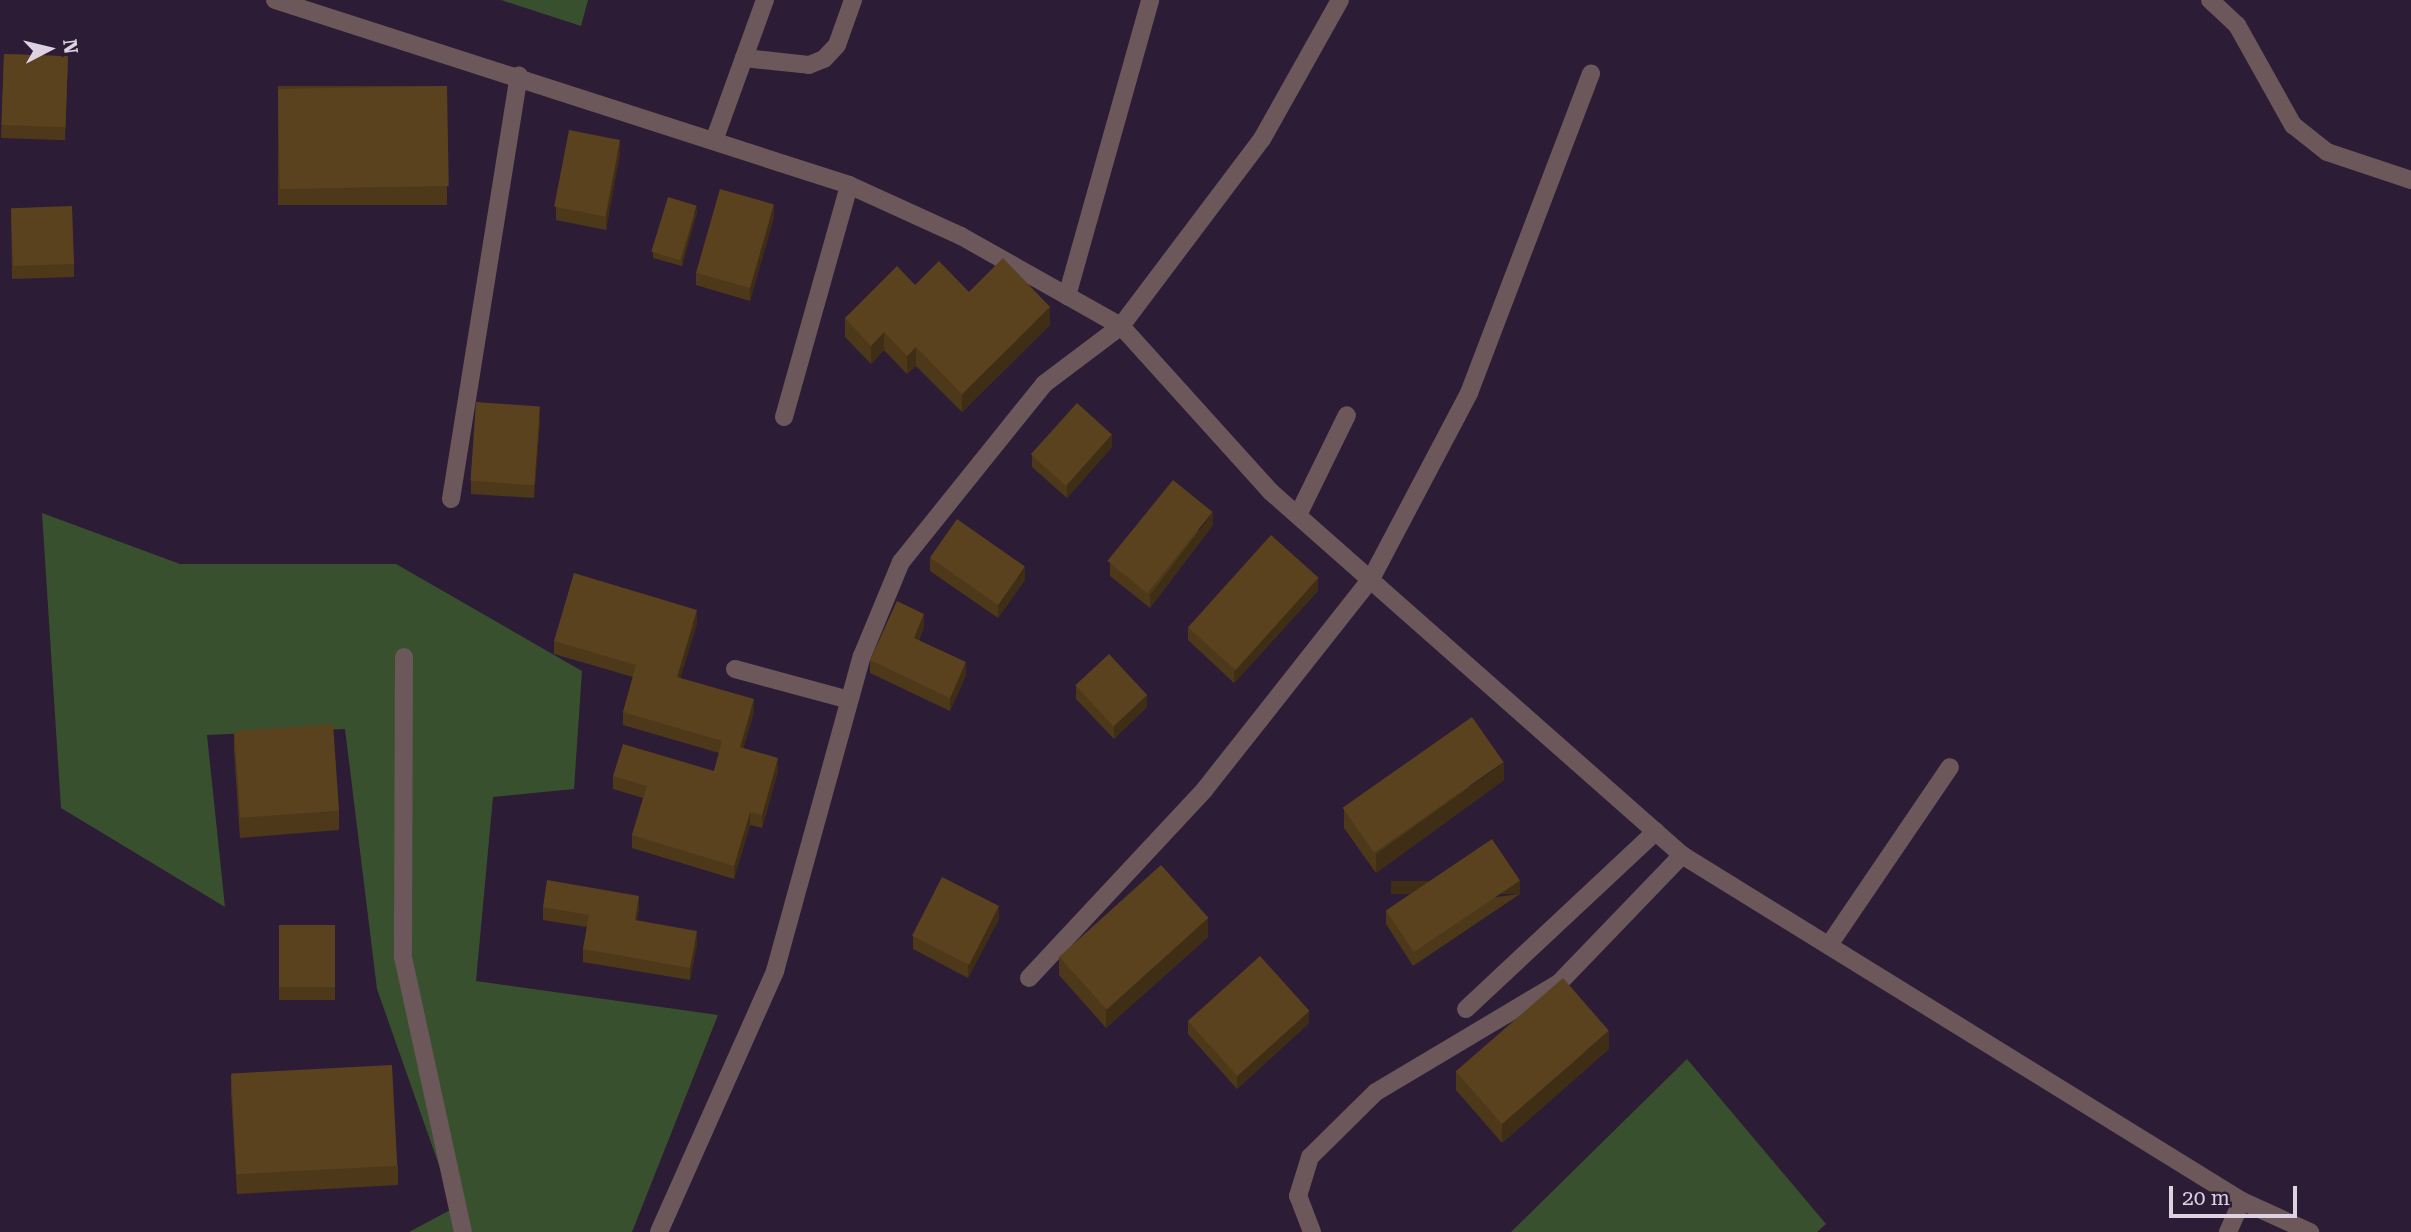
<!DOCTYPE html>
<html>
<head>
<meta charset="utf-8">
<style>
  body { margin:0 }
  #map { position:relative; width:2411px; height:1232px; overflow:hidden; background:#2c1c35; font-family:"Roboto Serif",serif }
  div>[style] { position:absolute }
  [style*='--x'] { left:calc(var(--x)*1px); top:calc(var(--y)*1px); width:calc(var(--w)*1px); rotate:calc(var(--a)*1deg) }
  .forest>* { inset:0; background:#39502e }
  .minor>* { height:18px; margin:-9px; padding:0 9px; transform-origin:9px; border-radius:9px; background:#6c575a }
  .tertiary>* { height:18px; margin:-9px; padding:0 9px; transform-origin:9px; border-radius:9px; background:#6c575a }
  .wall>* { inset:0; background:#4d391a; transform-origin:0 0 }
  .shaded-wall>* { inset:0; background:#3f2e15; transform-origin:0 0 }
  .building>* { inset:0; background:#5a421e; transform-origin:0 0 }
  span { translate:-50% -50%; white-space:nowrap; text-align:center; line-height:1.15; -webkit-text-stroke:7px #2c1c35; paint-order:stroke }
  .north { position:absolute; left:14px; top:14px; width:70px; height:70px; -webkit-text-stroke:5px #2c1c35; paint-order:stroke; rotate:83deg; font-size:19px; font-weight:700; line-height:28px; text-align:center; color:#dcd2e2 }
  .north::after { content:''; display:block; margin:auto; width:24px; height:32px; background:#dcd2e2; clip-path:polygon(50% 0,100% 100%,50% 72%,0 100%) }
  .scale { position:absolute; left:2169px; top:1186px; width:128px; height:32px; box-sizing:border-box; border:4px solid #dcd2e2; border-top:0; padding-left:9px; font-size:21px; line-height:24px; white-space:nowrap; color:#dcd2e2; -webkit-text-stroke:5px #2c1c35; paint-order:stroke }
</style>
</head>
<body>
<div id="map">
  <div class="forest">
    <div style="clip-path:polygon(501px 0,588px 0,581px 26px)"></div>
    <div style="clip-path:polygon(42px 513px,180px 564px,396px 564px,582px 671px,574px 789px,493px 797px,476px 981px,718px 1015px,632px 1232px,409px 1232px,454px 1208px,377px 989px,345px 729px,207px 735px,225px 907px,61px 808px)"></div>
    <div style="clip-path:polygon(1687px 1059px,1826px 1224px,1817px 1232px,1511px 1232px)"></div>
  </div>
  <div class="minor">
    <div style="--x:2210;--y:0;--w:37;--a:43"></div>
    <div style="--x:2237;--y:25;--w:115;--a:60.8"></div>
    <div style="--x:2293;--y:125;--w:43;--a:38.5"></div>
    <div style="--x:2327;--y:152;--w:89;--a:18.4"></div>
    <div style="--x:744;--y:58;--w:65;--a:6.1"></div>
    <div style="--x:809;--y:65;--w:16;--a:-22"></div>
    <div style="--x:824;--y:59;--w:19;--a:-47"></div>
    <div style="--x:837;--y:45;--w:48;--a:-70.4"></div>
    <div style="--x:715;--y:138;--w:147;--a:-70.1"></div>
    <div style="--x:1067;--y:296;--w:307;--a:-74.3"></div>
    <div style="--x:784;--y:417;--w:241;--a:-74.3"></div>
    <div style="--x:451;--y:499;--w:429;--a:-80.9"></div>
    <div style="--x:1298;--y:515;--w:111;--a:-63.9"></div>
    <div style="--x:404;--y:657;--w:300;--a:90.2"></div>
    <div style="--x:403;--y:957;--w:281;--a:77.7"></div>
    <div style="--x:735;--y:669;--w:118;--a:15.2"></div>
    <div style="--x:1829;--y:945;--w:215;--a:-55.8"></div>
    <div style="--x:1029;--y:978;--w:258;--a:-47"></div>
    <div style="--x:1205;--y:789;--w:268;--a:-51.7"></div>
    <div style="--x:1371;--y:579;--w:210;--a:-62.2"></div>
    <div style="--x:1469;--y:393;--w:342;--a:-69.1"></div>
    <div style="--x:1466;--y:1009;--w:260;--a:-43.1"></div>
    <div style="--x:659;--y:1232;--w:286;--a:-66"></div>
    <div style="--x:775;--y:971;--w:327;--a:-74.6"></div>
    <div style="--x:862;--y:656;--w:102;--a:-67.5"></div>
    <div style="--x:901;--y:562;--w:228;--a:-51.2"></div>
    <div style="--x:1044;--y:384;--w:96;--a:-37"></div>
    <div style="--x:1121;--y:326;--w:234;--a:-53"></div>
    <div style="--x:1262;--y:139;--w:159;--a:-60.7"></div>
    <div style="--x:1312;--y:1232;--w:39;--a:-111"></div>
    <div style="--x:1298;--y:1196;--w:41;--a:-72.9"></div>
    <div style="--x:1310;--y:1157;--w:93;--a:-44.6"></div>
    <div style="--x:1376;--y:1092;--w:213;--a:-30.8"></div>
    <div style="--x:1559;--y:983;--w:178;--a:-46.1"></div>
    <div style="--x:2228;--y:1232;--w:34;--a:-66"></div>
  </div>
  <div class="tertiary">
    <div style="--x:275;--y:0;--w:603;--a:17.86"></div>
    <div style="--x:849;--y:185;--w:123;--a:24.5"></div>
    <div style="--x:961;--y:236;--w:184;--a:29.4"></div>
    <div style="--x:1121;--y:326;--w:224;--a:47.9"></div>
    <div style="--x:1271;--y:492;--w:548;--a:41.45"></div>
    <div style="--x:1682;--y:855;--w:658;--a:31.71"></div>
    <div style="--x:2242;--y:1201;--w:75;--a:24.5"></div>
  </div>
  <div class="wall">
    <div style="left:4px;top:54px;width:64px;height:84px;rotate:2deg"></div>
    <div style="left:447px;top:86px;width:119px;height:169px;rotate:90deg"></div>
    <div style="clip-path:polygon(620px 153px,606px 230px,556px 220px,556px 207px)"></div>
    <div style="clip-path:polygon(11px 208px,74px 264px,74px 277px,12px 279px)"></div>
    <div style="clip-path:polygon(697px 212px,682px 266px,653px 258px,653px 252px)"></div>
    <div style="clip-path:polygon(774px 217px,750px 301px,696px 285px,696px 273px)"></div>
    <div style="clip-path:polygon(915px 285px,969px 292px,1050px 325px,962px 412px,916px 366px,907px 374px,884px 350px,871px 364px,845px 337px,845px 318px)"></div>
    <div style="clip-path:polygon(540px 419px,534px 498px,471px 494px,471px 481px)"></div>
    <div style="clip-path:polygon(1112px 447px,1067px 498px,1032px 467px,1032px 455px)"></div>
    <div style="clip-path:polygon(1213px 525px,1150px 608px,1110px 576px,1110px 563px)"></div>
    <div style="clip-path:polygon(930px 558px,1025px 580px,998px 618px,930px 571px)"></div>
    <div style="clip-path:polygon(1318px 591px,1234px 683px,1188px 640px,1188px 627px)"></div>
    <div style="clip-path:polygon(697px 623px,680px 678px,754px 712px,743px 748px,778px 771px,762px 828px,750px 825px,734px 879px,632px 848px,632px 835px,643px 798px,613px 789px,613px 776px,714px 771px,719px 753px,623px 725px,623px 712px,633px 677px,554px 654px,554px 641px)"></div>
    <div style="clip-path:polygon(924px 627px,919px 640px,966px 675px,950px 711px,870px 673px,870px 660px)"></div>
    <div style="clip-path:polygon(1076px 686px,1147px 707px,1114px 739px,1076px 699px)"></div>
    <div style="clip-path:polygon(234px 731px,339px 811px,339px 830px,240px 838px,234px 750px)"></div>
    <div style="clip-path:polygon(1504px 780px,1376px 873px,1344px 828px,1344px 809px)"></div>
    <div style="clip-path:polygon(1520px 894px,1413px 966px,1386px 924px,1386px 911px)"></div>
    <div style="clip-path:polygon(543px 907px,639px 909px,637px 921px,697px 944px,690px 980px,583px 962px,583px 949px,587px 927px,543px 920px)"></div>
    <div style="clip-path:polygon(999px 919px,968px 978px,913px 949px,913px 936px)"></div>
    <div style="left:279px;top:925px;width:56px;height:75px"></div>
    <div style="clip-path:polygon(1208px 937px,1106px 1028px,1059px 975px,1059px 957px)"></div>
    <div style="clip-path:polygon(1188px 1021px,1309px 1023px,1237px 1089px,1188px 1034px)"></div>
    <div style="clip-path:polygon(1609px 1049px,1502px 1143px,1456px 1090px,1456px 1071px)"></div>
    <div style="clip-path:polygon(231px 1075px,398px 1166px,398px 1185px,237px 1194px,231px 1093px)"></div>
  </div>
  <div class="shaded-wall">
    <div style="clip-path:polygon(620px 140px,620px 153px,606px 230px,606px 217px)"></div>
    <div style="clip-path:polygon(774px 204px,774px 217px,750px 301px,750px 288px)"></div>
    <div style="clip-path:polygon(697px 206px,697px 212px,682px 266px,682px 259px)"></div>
    <div style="clip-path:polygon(1050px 307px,1050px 325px,962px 412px,962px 394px)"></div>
    <div style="clip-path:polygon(884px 332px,884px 350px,871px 364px,871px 346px)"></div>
    <div style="clip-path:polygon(916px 347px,916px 366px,907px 374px,907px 356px)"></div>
    <div style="clip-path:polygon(540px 407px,540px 419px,534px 498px,534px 485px)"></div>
    <div style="clip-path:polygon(1112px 434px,1112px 447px,1067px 498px,1067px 485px)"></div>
    <div style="clip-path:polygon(1213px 512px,1213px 525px,1150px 608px,1150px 595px)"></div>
    <div style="clip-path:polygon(1025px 567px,1025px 580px,998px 618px,998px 605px)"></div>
    <div style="clip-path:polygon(1318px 578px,1318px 591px,1234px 683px,1234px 671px)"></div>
    <div style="clip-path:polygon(697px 610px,697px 623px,677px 690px,677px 677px)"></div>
    <div style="clip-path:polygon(924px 614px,924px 627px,914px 651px,914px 638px)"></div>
    <div style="clip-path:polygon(966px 662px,966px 675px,950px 711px,950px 698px)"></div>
    <div style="clip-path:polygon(1147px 695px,1147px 707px,1114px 739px,1114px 726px)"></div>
    <div style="clip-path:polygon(754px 699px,754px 712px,740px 760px,740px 747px)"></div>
    <div style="clip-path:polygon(778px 758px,778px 771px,762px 828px,762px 815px)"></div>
    <div style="clip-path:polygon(1504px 762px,1504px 780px,1376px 873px,1376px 854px)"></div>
    <div style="clip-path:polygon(750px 812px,750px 825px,734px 879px,734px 866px)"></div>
    <div style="left:1520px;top:881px;width:13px;height:129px;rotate:90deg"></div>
    <div style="clip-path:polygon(639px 896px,639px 909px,635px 933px,635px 920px)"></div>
    <div style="clip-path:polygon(999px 906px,999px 919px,968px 978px,968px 965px)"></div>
    <div style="clip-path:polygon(1208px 918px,1208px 937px,1106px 1028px,1106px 1009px)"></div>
    <div style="clip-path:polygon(697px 931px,697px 944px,690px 980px,690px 968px)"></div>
    <div style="clip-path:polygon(1309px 1011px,1309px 1023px,1237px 1089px,1237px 1076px)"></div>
    <div style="clip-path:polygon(1609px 1031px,1609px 1049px,1502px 1143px,1502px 1124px)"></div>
  </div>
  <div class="building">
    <div style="left:4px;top:54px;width:64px;height:71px;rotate:2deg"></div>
    <div style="left:447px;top:86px;width:100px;height:169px;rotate:89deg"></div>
    <div style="left:569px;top:130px;width:52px;height:78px;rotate:11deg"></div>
    <div style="left:720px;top:189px;width:56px;height:87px;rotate:16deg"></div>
    <div style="left:668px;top:197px;width:30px;height:57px;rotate:17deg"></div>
    <div style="left:72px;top:206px;width:58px;height:61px;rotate:88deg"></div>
    <div style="clip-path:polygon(1003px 258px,1050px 307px,962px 394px,916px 347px,907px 356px,884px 332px,871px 346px,845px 318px,897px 266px,915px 285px,939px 261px,969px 292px)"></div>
    <div style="left:476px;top:402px;width:64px;height:79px;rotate:4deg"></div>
    <div style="left:1077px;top:403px;width:47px;height:69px;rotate:42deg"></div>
    <div style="left:1173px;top:480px;width:51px;height:104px;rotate:39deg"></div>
    <div style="left:957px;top:519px;width:83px;height:47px;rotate:35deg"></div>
    <div style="left:1271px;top:535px;width:64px;height:124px;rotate:42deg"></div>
    <div style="clip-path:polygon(574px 573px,697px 610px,677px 677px,754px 699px,740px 747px,778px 758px,762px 815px,750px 812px,734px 866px,632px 835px,647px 786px,613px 776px,623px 744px,714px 771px,722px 741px,623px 712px,636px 665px,554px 641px)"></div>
    <div style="clip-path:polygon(897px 601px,924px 614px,914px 638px,966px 662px,950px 698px,870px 660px)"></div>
    <div style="left:1109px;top:654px;width:56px;height:46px;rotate:47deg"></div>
    <div style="left:1472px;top:717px;width:55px;height:158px;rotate:55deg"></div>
    <div style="left:333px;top:724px;width:87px;height:99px;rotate:86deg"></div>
    <div style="left:1492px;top:839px;width:50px;height:128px;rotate:56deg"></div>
    <div style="left:1161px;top:865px;width:71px;height:137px;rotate:48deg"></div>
    <div style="left:942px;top:877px;width:64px;height:66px;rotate:27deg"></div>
    <div style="clip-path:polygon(547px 880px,639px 896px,635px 920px,697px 931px,690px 968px,583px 949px,589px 915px,543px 907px)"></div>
    <div style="left:279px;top:925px;width:56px;height:62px"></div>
    <div style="left:1260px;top:956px;width:74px;height:97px;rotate:48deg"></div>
    <div style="left:1563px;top:978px;width:70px;height:142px;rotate:49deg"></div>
    <div style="left:392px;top:1065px;width:101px;height:161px;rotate:87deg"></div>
  </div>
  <div class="north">N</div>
  <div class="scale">20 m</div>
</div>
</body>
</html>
